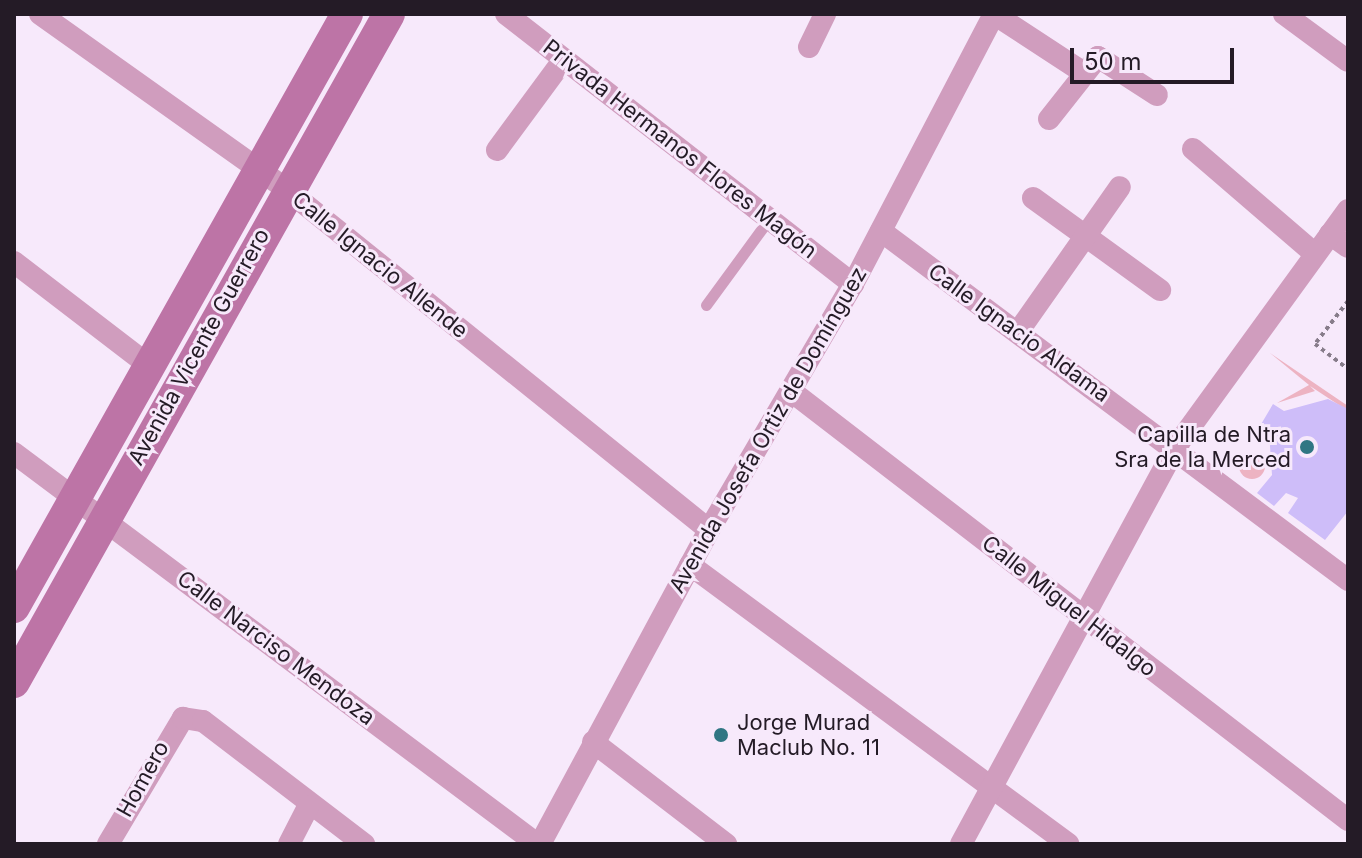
<!DOCTYPE html>
<html>
<head>
<meta charset="utf-8">
<style>
  body { margin:0 }
  #map { position:relative; width:1362px; height:858px; overflow:hidden; background:#f7e9fb; font-family:Inter,sans-serif }
  div>[style] { position:absolute }
  [style*='--x'] { left:calc(var(--x)*1px); top:calc(var(--y)*1px); width:calc(var(--w)*1px); rotate:calc(var(--a)*1deg) }
  .green>* { inset:0; background:#edb3c2 }
  .round { border-radius:50% }
  .building>* { inset:0; background:#cebdf9 }
  .path>* { height:4px; margin-top:-2px; transform-origin:0; background:repeating-linear-gradient(90deg,#877c8a 0 4px,transparent 0 8px) }
  .service>* { height:11px; margin:-5.5px; padding:0 5.5px; transform-origin:5.5px; border-radius:5.5px; background:#d09dbe }
  .minor>* { height:22px; margin:-11px; padding:0 11px; transform-origin:11px; border-radius:11px; background:#d09dbe }
  .secondary>* { height:32px; margin:-16px; padding:0 16px; transform-origin:16px; border-radius:16px; background:#bd74a6 }
  .dots>* { width:22px; height:22px; translate:-50% -50%; box-sizing:border-box; border:4px solid #f7e9fb; border-radius:50% }
  span { translate:-50% -50%; white-space:nowrap; text-align:center; line-height:1.15; -webkit-text-stroke:6px #f7e9fb; paint-order:stroke }
  .street-label { font-size:22px; color:#241b26 }
  .poi-label { font-size:22px; color:#241b26 }
  .right { translate:-100% -50%; text-align:right }
  .left { translate:0 -50%; text-align:left }
  .frame { position:absolute; inset:0; border:16px solid #241b26; pointer-events:none }
  .scale { position:absolute; left:1070px; top:48px; width:164px; height:36px; box-sizing:border-box; border:4px solid #241b26; border-top:0; padding-left:10px; font-size:24px; line-height:28px; white-space:nowrap; color:#241b26; -webkit-text-stroke:6px #f7e9fb; paint-order:stroke }
</style>
</head>
<body>
<div id="map">
  <div class="green">
    <div style="clip-path:polygon(1270px 353px,1348px 406px,1348px 411px,1310px 386px,1315px 391px,1277px 403px,1309px 385px)"></div>
    <div class="round" style="left:1239px;top:453px;width:26px;height:26px"></div>
  </div>
  <div class="building">
    <div style="clip-path:polygon(1328px 399px,1348px 409px,1348px 511px,1325px 540px,1288px 513px,1298px 498px,1286px 493px,1274px 506px,1257px 493px,1272px 475px,1269px 432px,1260px 426px,1273px 404px,1284px 411px)"></div>
  </div>
  <div class="path">
    <div style="--x:1348;--y:301;--w:54;--a:127.5"></div>
    <div style="--x:1315;--y:344;--w:41;--a:37.1"></div>
  </div>
  <div class="service">
    <div style="--x:706;--y:305;--w:107;--a:-53.8"></div>
  </div>
  <div class="minor">
    <div style="--x:40;--y:14;--w:302;--a:35.4"></div>
    <div style="--x:286;--y:189;--w:543;--a:38.87"></div>
    <div style="--x:506;--y:14;--w:440;--a:37.9"></div>
    <div style="--x:994;--y:14;--w:108;--a:33.2"></div>
    <div style="--x:1284;--y:14;--w:79;--a:36.3"></div>
    <div style="--x:809;--y:47;--w:37;--a:-64"></div>
    <div style="--x:1049;--y:119;--w:79;--a:-51.7"></div>
    <div style="--x:1098;--y:57;--w:70;--a:32.8"></div>
    <div style="--x:1193;--y:149;--w:160;--a:40.7"></div>
    <div style="--x:497;--y:150;--w:113;--a:-53.6"></div>
    <div style="--x:1033;--y:198;--w:157;--a:35.9"></div>
    <div style="--x:881;--y:231;--w:583;--a:36.77"></div>
    <div style="--x:1330;--y:234;--w:22;--a:36"></div>
    <div style="--x:14;--y:262;--w:168;--a:37.5"></div>
    <div style="--x:1018;--y:332;--w:177;--a:-54.9"></div>
    <div style="--x:791;--y:391;--w:703;--a:37.6"></div>
    <div style="--x:14;--y:453;--w:653;--a:36.78"></div>
    <div style="--x:690;--y:565;--w:470;--a:36.4"></div>
    <div style="--x:593;--y:742;--w:168;--a:37.5"></div>
    <div style="--x:108;--y:844;--w:147;--a:-59.2"></div>
    <div style="--x:183;--y:718;--w:20;--a:9"></div>
    <div style="--x:203;--y:721;--w:203;--a:37.4"></div>
    <div style="--x:289;--y:844;--w:42;--a:-62.8"></div>
    <div style="--x:540;--y:844;--w:357;--a:-61.7"></div>
    <div style="--x:709;--y:530;--w:285;--a:-59.7"></div>
    <div style="--x:853;--y:284;--w:305;--a:-62.4"></div>
    <div style="--x:961;--y:844;--w:450;--a:-61.6"></div>
    <div style="--x:1175;--y:448;--w:294;--a:-54"></div>
  </div>
  <div class="secondary">
    <div style="--x:14;--y:607;--w:680;--a:-60.68"></div>
    <div style="--x:14;--y:682;--w:766;--a:-60.69"></div>
  </div>
  <div class="dots">
    <div style="left:1307px;top:447px;background:#307683"></div>
    <div style="left:721px;top:735px;background:#307683"></div>
  </div>
  <div class="street-label">
    <span style="left:680px;top:149px;rotate:38deg">Privada Hermanos Flores Magón</span>
    <span style="left:380px;top:265px;rotate:39deg">Calle Ignacio Allende</span>
    <span style="left:1019px;top:333px;rotate:36deg">Calle Ignacio Aldama</span>
    <span style="left:199px;top:347px;rotate:-61deg">Avenida Vicente Guerrero</span>
    <span style="left:768px;top:430px;rotate:-60deg">Avenida Josefa Ortiz de Domínguez</span>
    <span style="left:1069px;top:606px;rotate:38deg">Calle Miguel Hidalgo</span>
    <span style="left:276px;top:648px;rotate:37deg">Calle Narciso Mendoza</span>
    <span style="left:143px;top:779px;rotate:-61deg">Homero</span>
  </div>
  <div class="poi-label">
    <span class="right" style="left:1291px;top:447px">Capilla de Ntra<br>Sra de la Merced</span>
    <span class="left" style="left:737px;top:735px">Jorge Murad<br>Maclub No. 11</span>
  </div>
  <div class="frame"></div>
  <div class="scale">50 m</div>
</div>
</body>
</html>
